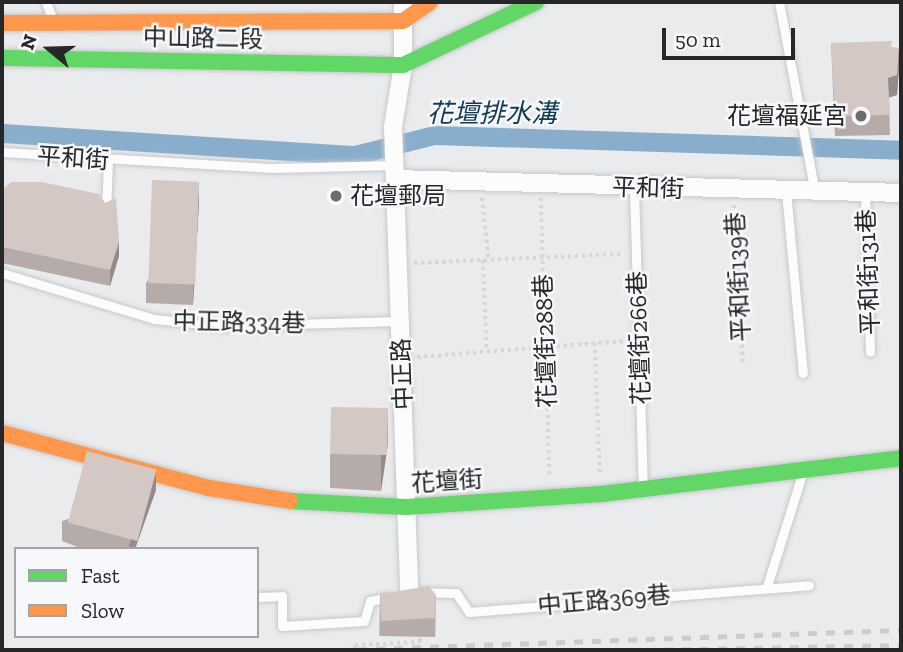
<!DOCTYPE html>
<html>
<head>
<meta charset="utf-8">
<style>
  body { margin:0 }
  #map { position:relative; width:903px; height:652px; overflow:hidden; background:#eaebed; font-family:"Zilla Slab","Noto Sans TC",serif }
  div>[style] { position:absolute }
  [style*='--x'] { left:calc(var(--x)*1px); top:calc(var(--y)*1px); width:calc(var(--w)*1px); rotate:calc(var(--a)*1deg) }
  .canal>* { height:19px; margin:-9.5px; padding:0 9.5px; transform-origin:9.5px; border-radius:9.5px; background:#89aecc }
  .path>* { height:3.5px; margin-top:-1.75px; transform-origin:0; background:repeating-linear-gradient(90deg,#d6d7d8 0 3.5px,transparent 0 7px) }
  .roads { filter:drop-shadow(0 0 2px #c7c8c9) drop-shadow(0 0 2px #c7c8c9) }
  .lane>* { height:9px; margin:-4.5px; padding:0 4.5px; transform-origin:4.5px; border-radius:4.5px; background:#fcfcfc }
  .street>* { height:18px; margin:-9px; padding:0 9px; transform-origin:9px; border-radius:9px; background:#fcfcfc }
  .fast>* { height:16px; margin:-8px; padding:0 8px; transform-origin:8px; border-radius:8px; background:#63d668 }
  .slow>* { height:16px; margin:-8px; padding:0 8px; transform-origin:8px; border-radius:8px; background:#ff974d }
  .rail>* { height:5px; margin-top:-2.5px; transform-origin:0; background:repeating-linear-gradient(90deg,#ccccce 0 9px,transparent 0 18px) }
  .path-bridge>* { height:3.5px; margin-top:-1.75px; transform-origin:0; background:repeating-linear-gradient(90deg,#d6d7d8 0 3.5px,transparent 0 7px) }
  .wall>* { inset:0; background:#b5aca9; transform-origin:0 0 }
  .shaded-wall>* { inset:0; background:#948c89 }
  .building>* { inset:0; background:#d3c8c4; transform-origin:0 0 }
  .dots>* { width:19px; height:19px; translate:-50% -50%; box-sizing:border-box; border:4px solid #f7f8fb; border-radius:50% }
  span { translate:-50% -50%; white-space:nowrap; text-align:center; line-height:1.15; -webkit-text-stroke:5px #f7f8fb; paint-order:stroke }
  .street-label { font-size:24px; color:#262728 }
  .poi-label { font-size:24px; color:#262728 }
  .right { translate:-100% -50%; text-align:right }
  .left { translate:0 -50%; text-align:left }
  .water-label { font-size:26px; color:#113a57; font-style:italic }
  .frame { position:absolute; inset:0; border:4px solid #262728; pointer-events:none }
  .legend { position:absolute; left:14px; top:547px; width:245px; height:91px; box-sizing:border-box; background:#f7f8fb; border:2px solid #a3a4a7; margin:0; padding:9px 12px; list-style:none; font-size:21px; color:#262728 }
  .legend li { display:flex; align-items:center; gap:14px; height:35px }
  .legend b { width:35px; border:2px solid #a3a4a7 }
  .north { position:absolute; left:14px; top:14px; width:70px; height:70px; -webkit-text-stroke:5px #f7f8fb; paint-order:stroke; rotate:289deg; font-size:19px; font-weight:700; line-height:28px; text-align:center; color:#262728 }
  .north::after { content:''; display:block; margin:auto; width:24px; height:32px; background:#262728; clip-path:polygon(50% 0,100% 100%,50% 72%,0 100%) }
  .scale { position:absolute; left:662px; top:28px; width:133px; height:32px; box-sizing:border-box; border:4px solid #262728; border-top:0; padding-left:9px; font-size:21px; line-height:24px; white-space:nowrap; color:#262728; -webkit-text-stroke:5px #f7f8fb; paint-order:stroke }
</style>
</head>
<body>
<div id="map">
  <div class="canal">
    <div style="--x:2;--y:133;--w:354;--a:3.6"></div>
    <div style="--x:355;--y:155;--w:81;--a:-14.2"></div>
    <div style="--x:434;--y:135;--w:467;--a:1.8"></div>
  </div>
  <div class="path">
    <div style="--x:482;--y:198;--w:62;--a:83.6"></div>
    <div style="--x:541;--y:198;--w:279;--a:88.2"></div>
    <div style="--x:734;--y:205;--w:159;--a:86.8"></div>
    <div style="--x:483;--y:260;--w:91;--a:87.5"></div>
    <div style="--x:414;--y:263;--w:209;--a:-2.5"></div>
    <div style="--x:595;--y:343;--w:131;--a:87.8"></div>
    <div style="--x:417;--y:357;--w:210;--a:-4.4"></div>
    <div style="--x:355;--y:645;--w:65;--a:-2.6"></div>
    <div style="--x:420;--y:642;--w:8;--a:-90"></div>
  </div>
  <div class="roads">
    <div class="lane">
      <div style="--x:46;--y:2;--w:19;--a:69"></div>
      <div style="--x:779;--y:2;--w:189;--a:79.3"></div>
      <div style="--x:2;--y:152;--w:272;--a:3.4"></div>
      <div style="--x:274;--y:168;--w:120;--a:-1.4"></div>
      <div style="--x:634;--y:188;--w:298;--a:88.3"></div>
      <div style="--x:786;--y:191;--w:183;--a:84.7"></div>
      <div style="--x:865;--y:192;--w:160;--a:88.2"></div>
      <div style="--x:106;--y:211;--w:50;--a:-87.7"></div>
      <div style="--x:2;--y:273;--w:159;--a:16.8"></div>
      <div style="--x:154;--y:319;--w:68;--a:5.9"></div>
      <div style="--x:222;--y:326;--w:178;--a:-1.6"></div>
      <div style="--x:767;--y:586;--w:117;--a:-72.6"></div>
      <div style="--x:423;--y:592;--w:33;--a:2"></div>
      <div style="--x:456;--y:593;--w:23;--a:56"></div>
      <div style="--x:469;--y:612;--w:341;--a:-4.5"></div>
      <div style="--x:257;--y:597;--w:25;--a:-2"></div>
      <div style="--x:282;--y:596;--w:30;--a:90"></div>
      <div style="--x:282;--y:626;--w:82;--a:-3.5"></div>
      <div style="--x:364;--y:621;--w:21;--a:-73"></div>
      <div style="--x:370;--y:601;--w:19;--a:-12"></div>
    </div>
    <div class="street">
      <div style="--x:403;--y:2;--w:63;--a:90"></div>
      <div style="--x:403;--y:65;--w:63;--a:99.2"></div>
      <div style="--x:393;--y:127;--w:465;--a:88"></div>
      <div style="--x:395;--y:179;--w:506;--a:1.58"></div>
    </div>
    <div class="fast">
      <div style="--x:2;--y:58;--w:401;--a:1"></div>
      <div style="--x:403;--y:65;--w:147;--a:-25.3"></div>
      <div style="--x:290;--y:501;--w:116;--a:3"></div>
      <div style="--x:406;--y:507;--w:195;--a:-3.8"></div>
      <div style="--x:601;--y:494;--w:302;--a:-6.8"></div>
    </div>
    <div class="slow">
      <div style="--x:2;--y:23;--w:401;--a:-0.3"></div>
      <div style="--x:403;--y:21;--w:33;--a:-35"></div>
      <div style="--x:2;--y:433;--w:214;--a:14.9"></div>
      <div style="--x:209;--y:488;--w:82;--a:9.1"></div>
    </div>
  </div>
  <div class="rail">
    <div style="--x:340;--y:650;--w:561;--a:-2.04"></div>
    <div style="--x:646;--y:650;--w:255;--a:-1.1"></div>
  </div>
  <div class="path-bridge">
    <div style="--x:355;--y:645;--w:5;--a:79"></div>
  </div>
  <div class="wall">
    <div style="clip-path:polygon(831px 43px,892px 47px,899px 68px,897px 95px,889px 97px,890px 135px,835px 136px)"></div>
    <div style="clip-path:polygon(2px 190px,119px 256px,110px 286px,2px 263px)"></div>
    <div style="clip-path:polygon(199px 202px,193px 305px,146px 303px,146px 283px)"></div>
    <div style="clip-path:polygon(388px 443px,381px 491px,330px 488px,330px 454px)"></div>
    <div style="clip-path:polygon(156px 490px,135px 549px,83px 549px,62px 541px,62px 521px)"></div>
    <div style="left:380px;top:594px;width:56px;height:42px;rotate:1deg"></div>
  </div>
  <div class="shaded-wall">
    <div style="clip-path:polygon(899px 48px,899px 68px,897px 95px,888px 98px,888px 78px)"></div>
    <div style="clip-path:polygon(199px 182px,199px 202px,193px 305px,193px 285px)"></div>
    <div style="clip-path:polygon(119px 241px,119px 256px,110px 286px,110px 270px)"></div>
    <div style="clip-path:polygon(388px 408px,388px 443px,381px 491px,381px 456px)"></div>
    <div style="clip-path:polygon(156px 470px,156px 490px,135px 549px,129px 549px,129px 545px)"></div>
  </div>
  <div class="building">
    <div style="clip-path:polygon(892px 41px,891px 47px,899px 48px,897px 75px,888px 78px,890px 115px,835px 116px,831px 43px)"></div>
    <div style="left:152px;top:180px;width:47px;height:103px;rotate:2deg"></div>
    <div style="clip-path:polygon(11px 182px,42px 182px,99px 194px,105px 203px,116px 198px,119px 241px,110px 270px,2px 247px,2px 190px)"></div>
    <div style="left:331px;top:407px;width:57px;height:47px;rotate:1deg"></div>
    <div style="left:87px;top:451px;width:72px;height:74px;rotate:15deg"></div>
    <div style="clip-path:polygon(429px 586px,436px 595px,435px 618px,381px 621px,380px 594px)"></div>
  </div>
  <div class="dots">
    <div style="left:861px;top:116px;background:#6b6c6d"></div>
    <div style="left:336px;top:196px;background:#6b6c6d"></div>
  </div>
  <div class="street-label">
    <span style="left:203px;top:38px;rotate:1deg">中山路二段</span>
    <span style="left:73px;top:158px;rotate:4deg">平和街</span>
    <span style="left:648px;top:188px;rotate:2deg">平和街</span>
    <span style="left:868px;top:272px;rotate:-92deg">平和街131巷</span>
    <span style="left:738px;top:277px;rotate:-93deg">平和街139巷</span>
    <span style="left:239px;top:322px;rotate:1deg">中正路334巷</span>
    <span style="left:639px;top:338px;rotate:-92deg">花壇街266巷</span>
    <span style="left:545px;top:341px;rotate:-92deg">花壇街288巷</span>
    <span style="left:402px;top:374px;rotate:-92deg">中正路</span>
    <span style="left:447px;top:481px;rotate:-4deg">花壇街</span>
    <span style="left:604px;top:600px;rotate:-5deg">中正路369巷</span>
  </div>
  <div class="poi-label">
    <span class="right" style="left:847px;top:116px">花壇福延宮</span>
    <span class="left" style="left:350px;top:196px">花壇郵局</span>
  </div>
  <div class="water-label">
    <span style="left:492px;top:114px">花壇排水溝</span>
  </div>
  <div class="frame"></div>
  <ul class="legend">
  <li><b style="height:9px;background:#63d668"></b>Fast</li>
  <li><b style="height:9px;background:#ff974d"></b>Slow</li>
  </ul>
  <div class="north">N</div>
  <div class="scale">50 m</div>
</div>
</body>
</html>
